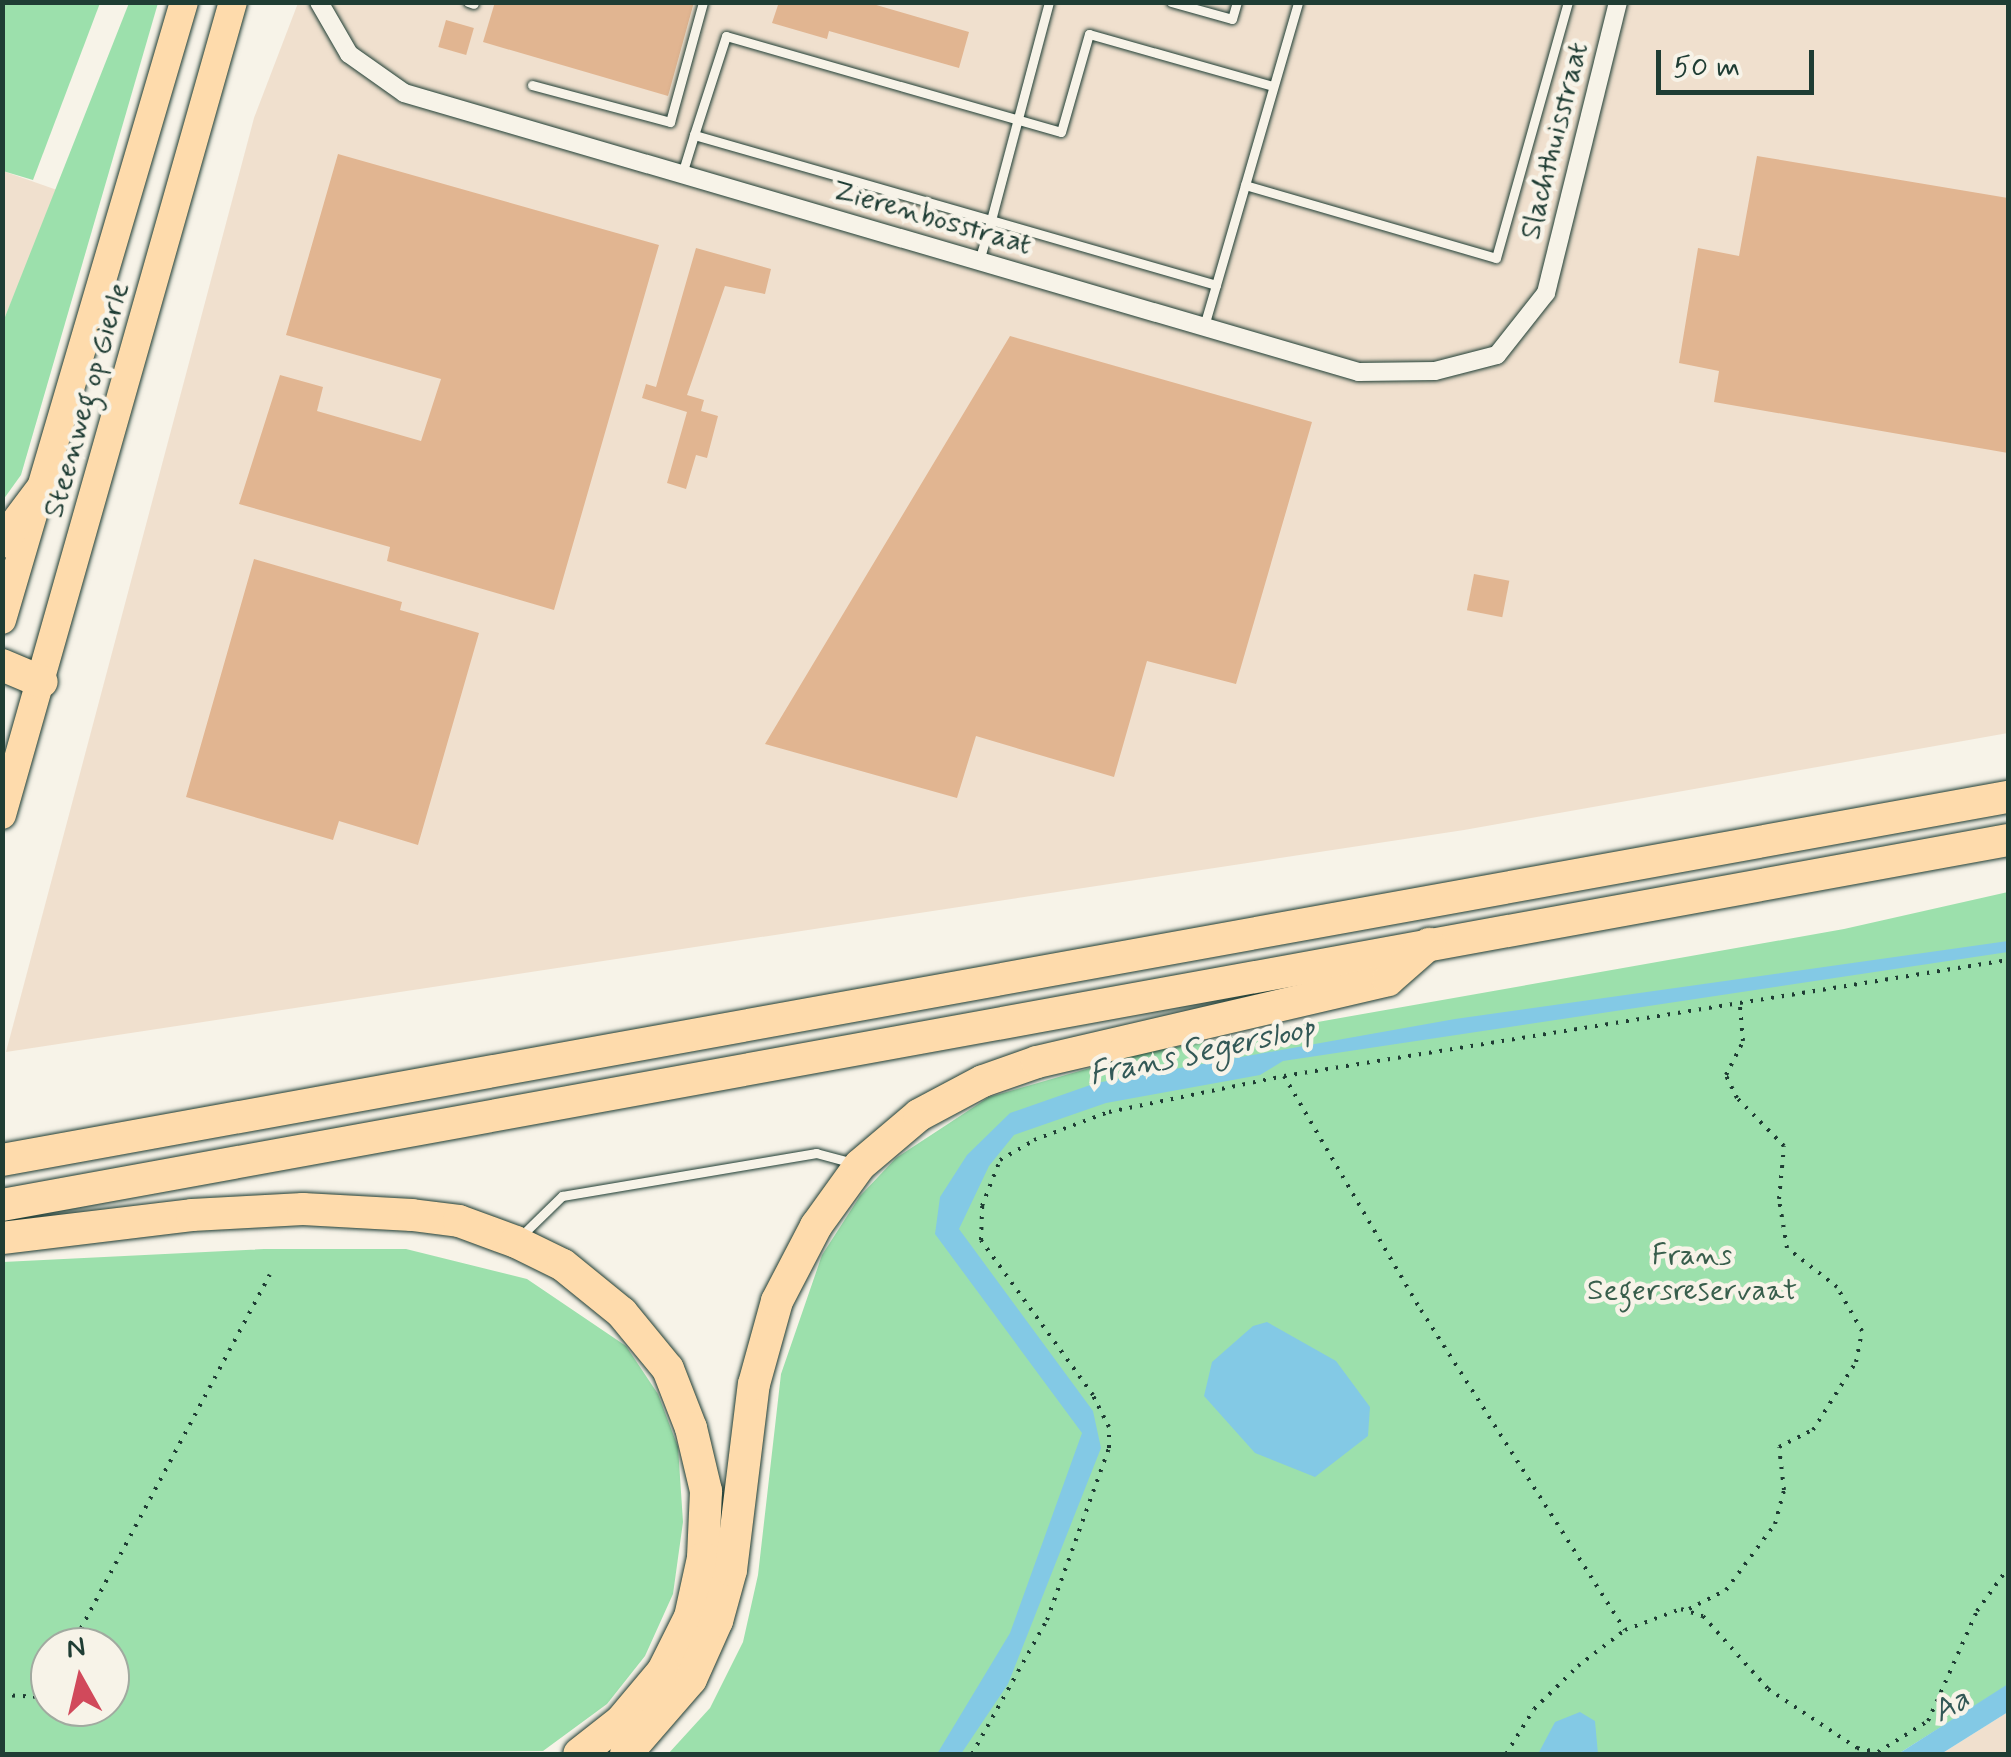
<!DOCTYPE html>
<html>
<head>
<meta charset="utf-8">
<style>
  body { margin:0 }
  #map { position:relative; width:2011px; height:1757px; overflow:hidden; background:#f7f3e8; font-family:Mynerve,sans-serif }
  div>[style] { position:absolute }
  [style*='--x'] { left:calc(var(--x)*1px); top:calc(var(--y)*1px); width:calc(var(--w)*1px); rotate:calc(var(--a)*1deg) }
  .built>* { inset:0; background:#f0e0ce }
  .green>* { inset:0; background:#9ce0ac }
  .water>* { inset:0; background:#83c9e5 }
  .building>* { inset:0; background:#e1b591; transform-origin:0 0 }
  .path>* { height:4px; margin-top:-2px; transform-origin:0; background:repeating-linear-gradient(90deg,#1f3d34 0 2.5px,transparent 0 10.5px) }
  .roads { filter:drop-shadow(0 0 2px #1f3d34) drop-shadow(0 0 2px #1f3d34) }
  .service>* { height:9px; margin:-4.5px; padding:0 4.5px; transform-origin:4.5px; border-radius:4.5px; background:#f7f3e8 }
  .minor>* { height:18px; margin:-9px; padding:0 9px; transform-origin:9px; border-radius:9px; background:#f7f3e8 }
  .primary>* { height:28px; margin:-14px; padding:0 14px; transform-origin:14px; border-radius:14px; background:#fedbac }
  .motorway>* { height:32px; margin:-16px; padding:0 16px; transform-origin:16px; border-radius:16px; background:#fedbac }
  span { translate:-50% -50%; white-space:nowrap; text-align:center; line-height:1.15; -webkit-text-stroke:9px #f7f3e8; paint-order:stroke }
  .street-label { font-size:30px; color:#1f3d34 }
  .park-label { font-size:30px; color:#385e4c }
  .water-label { font-size:32px; color:#335957; font-style:italic }
  .frame { position:absolute; inset:0; border:5px solid #1f3d34; pointer-events:none }
  .north { position:absolute; left:30px; top:1627px; width:100px; height:100px; box-sizing:border-box; background:#f7f3e8; border:2px solid #a1aaa0; border-radius:50%; rotate:352deg; font-size:28px; font-weight:700; line-height:40px; text-align:center; color:#1f3d34 }
  .north::after { content:''; display:block; margin:auto; width:35px; height:45px; background:#d1495b; clip-path:polygon(50% 0,100% 100%,50% 72%,0 100%) }
  .scale { position:absolute; left:1656px; top:50px; width:158px; height:45px; box-sizing:border-box; border:5px solid #1f3d34; border-top:0; padding-left:12px; font-size:30px; line-height:35px; white-space:nowrap; color:#1f3d34; -webkit-text-stroke:8px #f7f3e8; paint-order:stroke }
</style>
</head>
<body>
<div id="map">
  <div class="built">
    <div style="clip-path:polygon(298px 3px,2008px 3px,2008px 733px,1464px 830px,6px 1052px,254px 118px)"></div>
    <div style="clip-path:polygon(3px 171px,57px 190px,3px 322px)"></div>
    <div style="clip-path:polygon(2008px 1712px,2008px 1754px,1941px 1754px)"></div>
  </div>
  <div class="green">
    <div style="clip-path:polygon(2px 3px,100px 3px,33px 180px,3px 171px)"></div>
    <div style="clip-path:polygon(129px 3px,158px 3px,21px 475px,3px 500px,3px 322px)"></div>
    <div style="clip-path:polygon(2008px 892px,2008px 1685px,1898px 1754px,668px 1754px,710px 1708px,743px 1642px,758px 1575px,781px 1374px,822px 1255px,860px 1196px,896px 1158px,989px 1097px,1142px 1053px,1844px 929px)"></div>
    <div style="clip-path:polygon(evenodd,264px 1249px,406px 1249px,527px 1279px,626px 1346px,658px 1394px,678px 1447px,683px 1522px,673px 1594px,645px 1656px,607px 1704px,543px 1751px,3px 1754px,3px 1262px,264px 1249px,110px 1647px,110px 1707px,50px 1707px,50px 1647px,110px 1647px)"></div>
  </div>
  <div class="water">
    <div style="clip-path:polygon(2008px 941px,2008px 952px,1283px 1061px,1260px 1075px,1106px 1103px,1014px 1135px,989px 1166px,959px 1229px,1093px 1411px,1101px 1448px,1008px 1684px,961px 1754px,937px 1754px,1010px 1633px,1082px 1433px,935px 1234px,940px 1197px,967px 1155px,1010px 1113px,1096px 1083px,1455px 1019px)"></div>
    <div style="clip-path:polygon(1267px 1322px,1336px 1361px,1370px 1407px,1368px 1436px,1315px 1477px,1255px 1453px,1204px 1396px,1212px 1362px,1253px 1326px)"></div>
    <div style="clip-path:polygon(2008px 1684px,2008px 1712px,1941px 1754px,1898px 1754px)"></div>
    <div style="clip-path:polygon(1580px 1712px,1595px 1721px,1598px 1754px,1538px 1754px,1555px 1722px)"></div>
  </div>
  <div class="building">
    <div style="clip-path:polygon(495px 2px,694px 2px,668px 96px,483px 42px)"></div>
    <div style="clip-path:polygon(779px 2px,866px 2px,969px 32px,959px 68px,829px 31px,827px 39px,772px 23px)"></div>
    <div style="left:446px;top:20px;width:29px;height:28px;rotate:16deg"></div>
    <div style="clip-path:polygon(338px 154px,659px 245px,554px 610px,387px 561px,390px 547px,239px 504px,280px 375px,323px 387px,317px 411px,421px 441px,441px 379px,286px 335px)"></div>
    <div style="clip-path:polygon(1757px 156px,2008px 198px,2008px 453px,1714px 402px,1719px 371px,1679px 363px,1698px 248px,1739px 256px)"></div>
    <div style="clip-path:polygon(696px 248px,771px 269px,765px 294px,725px 286px,687px 395px,704px 400px,701px 411px,718px 416px,707px 458px,696px 455px,686px 489px,667px 483px,687px 412px,642px 398px,646px 384px,656px 387px)"></div>
    <div style="clip-path:polygon(1010px 336px,1312px 422px,1236px 684px,1147px 661px,1114px 777px,976px 736px,957px 798px,765px 744px)"></div>
    <div style="clip-path:polygon(254px 559px,402px 602px,400px 610px,479px 633px,418px 845px,339px 821px,333px 840px,186px 797px)"></div>
    <div style="left:1474px;top:574px;width:36px;height:37px;rotate:11deg"></div>
  </div>
  <div class="path">
    <div style="--x:1284;--y:1076;--w:271;--a:59.7"></div>
    <div style="--x:1421;--y:1310;--w:379;--a:57.5"></div>
    <div style="--x:1689;--y:1609;--w:42;--a:-27.2"></div>
    <div style="--x:1726;--y:1590;--w:82;--a:-53.4"></div>
    <div style="--x:1775;--y:1524;--w:35;--a:-75"></div>
    <div style="--x:1784;--y:1490;--w:43;--a:-96.6"></div>
    <div style="--x:1779;--y:1447;--w:38;--a:-27"></div>
    <div style="--x:1813;--y:1430;--w:80;--a:-57.7"></div>
    <div style="--x:1856;--y:1362;--w:32;--a:-79"></div>
    <div style="--x:1862;--y:1331;--w:51;--a:-119.6"></div>
    <div style="--x:1837;--y:1287;--w:63;--a:-142"></div>
    <div style="--x:1787;--y:1248;--w:50;--a:-99.3"></div>
    <div style="--x:1779;--y:1199;--w:53;--a:-84.6"></div>
    <div style="--x:1784;--y:1146;--w:67;--a:-134.4"></div>
    <div style="--x:1737;--y:1098;--w:25;--a:-116"></div>
    <div style="--x:1726;--y:1075;--w:38;--a:-63"></div>
    <div style="--x:1743;--y:1041;--w:36;--a:-95"></div>
    <div style="--x:71;--y:1647;--w:422;--a:-61.9"></div>
    <div style="--x:2;--y:1695;--w:35;--a:3"></div>
    <div style="--x:37;--y:1697;--w:18;--a:-45"></div>
    <div style="--x:972;--y:1754;--w:154;--a:-60.8"></div>
    <div style="--x:1047;--y:1620;--w:183;--a:-70.2"></div>
    <div style="--x:1109;--y:1448;--w:21;--a:-90"></div>
    <div style="--x:1109;--y:1427;--w:36;--a:-117"></div>
    <div style="--x:1093;--y:1395;--w:191;--a:-125.9"></div>
    <div style="--x:981;--y:1240;--w:34;--a:-88"></div>
    <div style="--x:982;--y:1206;--w:49;--a:-68.6"></div>
    <div style="--x:1000;--y:1160;--w:39;--a:-30"></div>
    <div style="--x:1034;--y:1140;--w:80;--a:-20.5"></div>
    <div style="--x:1109;--y:1112;--w:179;--a:-11.6"></div>
    <div style="--x:1284;--y:1076;--w:733;--a:-9.1"></div>
    <div style="--x:1506;--y:1754;--w:53;--a:-58.1"></div>
    <div style="--x:1534;--y:1709;--w:62;--a:-44.3"></div>
    <div style="--x:1578;--y:1666;--w:59;--a:-37.5"></div>
    <div style="--x:1625;--y:1630;--w:60;--a:-20.6"></div>
    <div style="--x:1681;--y:1609;--w:23;--a:18"></div>
    <div style="--x:1703;--y:1616;--w:98;--a:48.3"></div>
    <div style="--x:1768;--y:1689;--w:107;--a:33.5"></div>
    <div style="--x:1857;--y:1748;--w:21;--a:11"></div>
    <div style="--x:1878;--y:1752;--w:59;--a:-31.8"></div>
    <div style="--x:1928;--y:1721;--w:120;--a:-66"></div>
    <div style="--x:1977;--y:1611;--w:53;--a:-54.2"></div>
  </div>
  <div class="roads">
    <div class="service">
      <div style="--x:468;--y:2;--w:6;--a:18"></div>
      <div style="--x:1049;--y:2;--w:226;--a:104.9"></div>
      <div style="--x:991;--y:220;--w:234;--a:16.1"></div>
      <div style="--x:1216;--y:285;--w:295;--a:-73.8"></div>
      <div style="--x:1171;--y:2;--w:63;--a:15.6"></div>
      <div style="--x:1232;--y:19;--w:18;--a:-74"></div>
      <div style="--x:532;--y:85;--w:143;--a:15"></div>
      <div style="--x:670;--y:122;--w:124;--a:-74.6"></div>
      <div style="--x:682;--y:174;--w:41;--a:-72.9"></div>
      <div style="--x:1245;--y:185;--w:261;--a:16.2"></div>
      <div style="--x:1496;--y:258;--w:266;--a:-74.3"></div>
      <div style="--x:979;--y:261;--w:43;--a:-73.7"></div>
      <div style="--x:991;--y:220;--w:309;--a:-164"></div>
      <div style="--x:694;--y:135;--w:104;--a:-72.1"></div>
      <div style="--x:726;--y:36;--w:348;--a:16"></div>
      <div style="--x:1061;--y:132;--w:102;--a:-74.1"></div>
      <div style="--x:1089;--y:34;--w:191;--a:15.8"></div>
      <div style="--x:1204;--y:326;--w:43;--a:-73.7"></div>
      <div style="--x:521;--y:1236;--w:57;--a:-44.3"></div>
      <div style="--x:562;--y:1196;--w:258;--a:-9.6"></div>
      <div style="--x:816;--y:1153;--w:39;--a:15"></div>
    </div>
    <div class="minor">
      <div style="--x:319;--y:2;--w:60;--a:60"></div>
      <div style="--x:349;--y:54;--w:67;--a:35.3"></div>
      <div style="--x:404;--y:93;--w:995;--a:16.29"></div>
      <div style="--x:1359;--y:372;--w:76;--a:-0.8"></div>
      <div style="--x:1435;--y:371;--w:64;--a:-14.5"></div>
      <div style="--x:1497;--y:355;--w:79;--a:-51.7"></div>
      <div style="--x:1546;--y:293;--w:300;--a:-76.1"></div>
    </div>
    <div class="primary">
      <div style="--x:2;--y:620;--w:644;--a:-73.59"></div>
      <div style="--x:2;--y:815;--w:845;--a:-74.14"></div>
    </div>
    <div class="motorway">
      <div style="--x:2;--y:542;--w:70;--a:-53.1"></div>
      <div style="--x:2;--y:665;--w:43;--a:23"></div>
      <div style="--x:2;--y:1160;--w:2039;--a:-10.26"></div>
      <div style="--x:2;--y:1205;--w:2039;--a:-10.31"></div>
      <div style="--x:2;--y:1238;--w:191;--a:-6.9"></div>
      <div style="--x:192;--y:1215;--w:111;--a:-3.1"></div>
      <div style="--x:303;--y:1209;--w:109;--a:3.2"></div>
      <div style="--x:412;--y:1215;--w:47;--a:7.3"></div>
      <div style="--x:459;--y:1221;--w:61;--a:20.2"></div>
      <div style="--x:516;--y:1242;--w:52;--a:26.1"></div>
      <div style="--x:563;--y:1265;--w:76;--a:39.1"></div>
      <div style="--x:622;--y:1313;--w:72;--a:50.6"></div>
      <div style="--x:668;--y:1369;--w:63;--a:68.7"></div>
      <div style="--x:691;--y:1428;--w:65;--a:76.6"></div>
      <div style="--x:706;--y:1491;--w:67;--a:92.6"></div>
      <div style="--x:703;--y:1558;--w:60;--a:102.4"></div>
      <div style="--x:690;--y:1617;--w:60;--a:116.6"></div>
      <div style="--x:663;--y:1671;--w:65;--a:130"></div>
      <div style="--x:621;--y:1721;--w:53;--a:141.8"></div>
      <div style="--x:626;--y:1754;--w:99;--a:-49.1"></div>
      <div style="--x:691;--y:1679;--w:64;--a:-65.9"></div>
      <div style="--x:717;--y:1621;--w:53;--a:-74.6"></div>
      <div style="--x:731;--y:1570;--w:187;--a:-83"></div>
      <div style="--x:754;--y:1384;--w:86;--a:-74.5"></div>
      <div style="--x:777;--y:1301;--w:85;--a:-62.5"></div>
      <div style="--x:816;--y:1226;--w:75;--a:-54.2"></div>
      <div style="--x:860;--y:1165;--w:77;--a:-40.3"></div>
      <div style="--x:919;--y:1115;--w:72;--a:-28"></div>
      <div style="--x:983;--y:1081;--w:57;--a:-19.4"></div>
      <div style="--x:1037;--y:1062;--w:360;--a:-13.1"></div>
      <div style="--x:1388;--y:980;--w:55;--a:-41.3"></div>
    </div>
  </div>
  <div class="street-label">
    <span style="left:1555px;top:141px;rotate:-76deg">Slachthuisstraat</span>
    <span style="left:932px;top:218px;rotate:16deg">Zierenbosstraat</span>
    <span style="left:87px;top:400px;rotate:-74deg">Steenweg op Gierle</span>
  </div>
  <div class="park-label">
    <span style="left:1692px;top:1273px">Frans<br>Segersreservaat</span>
  </div>
  <div class="water-label">
    <span style="left:1202px;top:1052px;rotate:-12deg">Frans Segersloop</span>
    <span style="left:1951px;top:1706px;rotate:-31deg">Aa</span>
  </div>
  <div class="frame"></div>
  <div class="north">N</div>
  <div class="scale">50 m</div>
</div>
</body>
</html>
